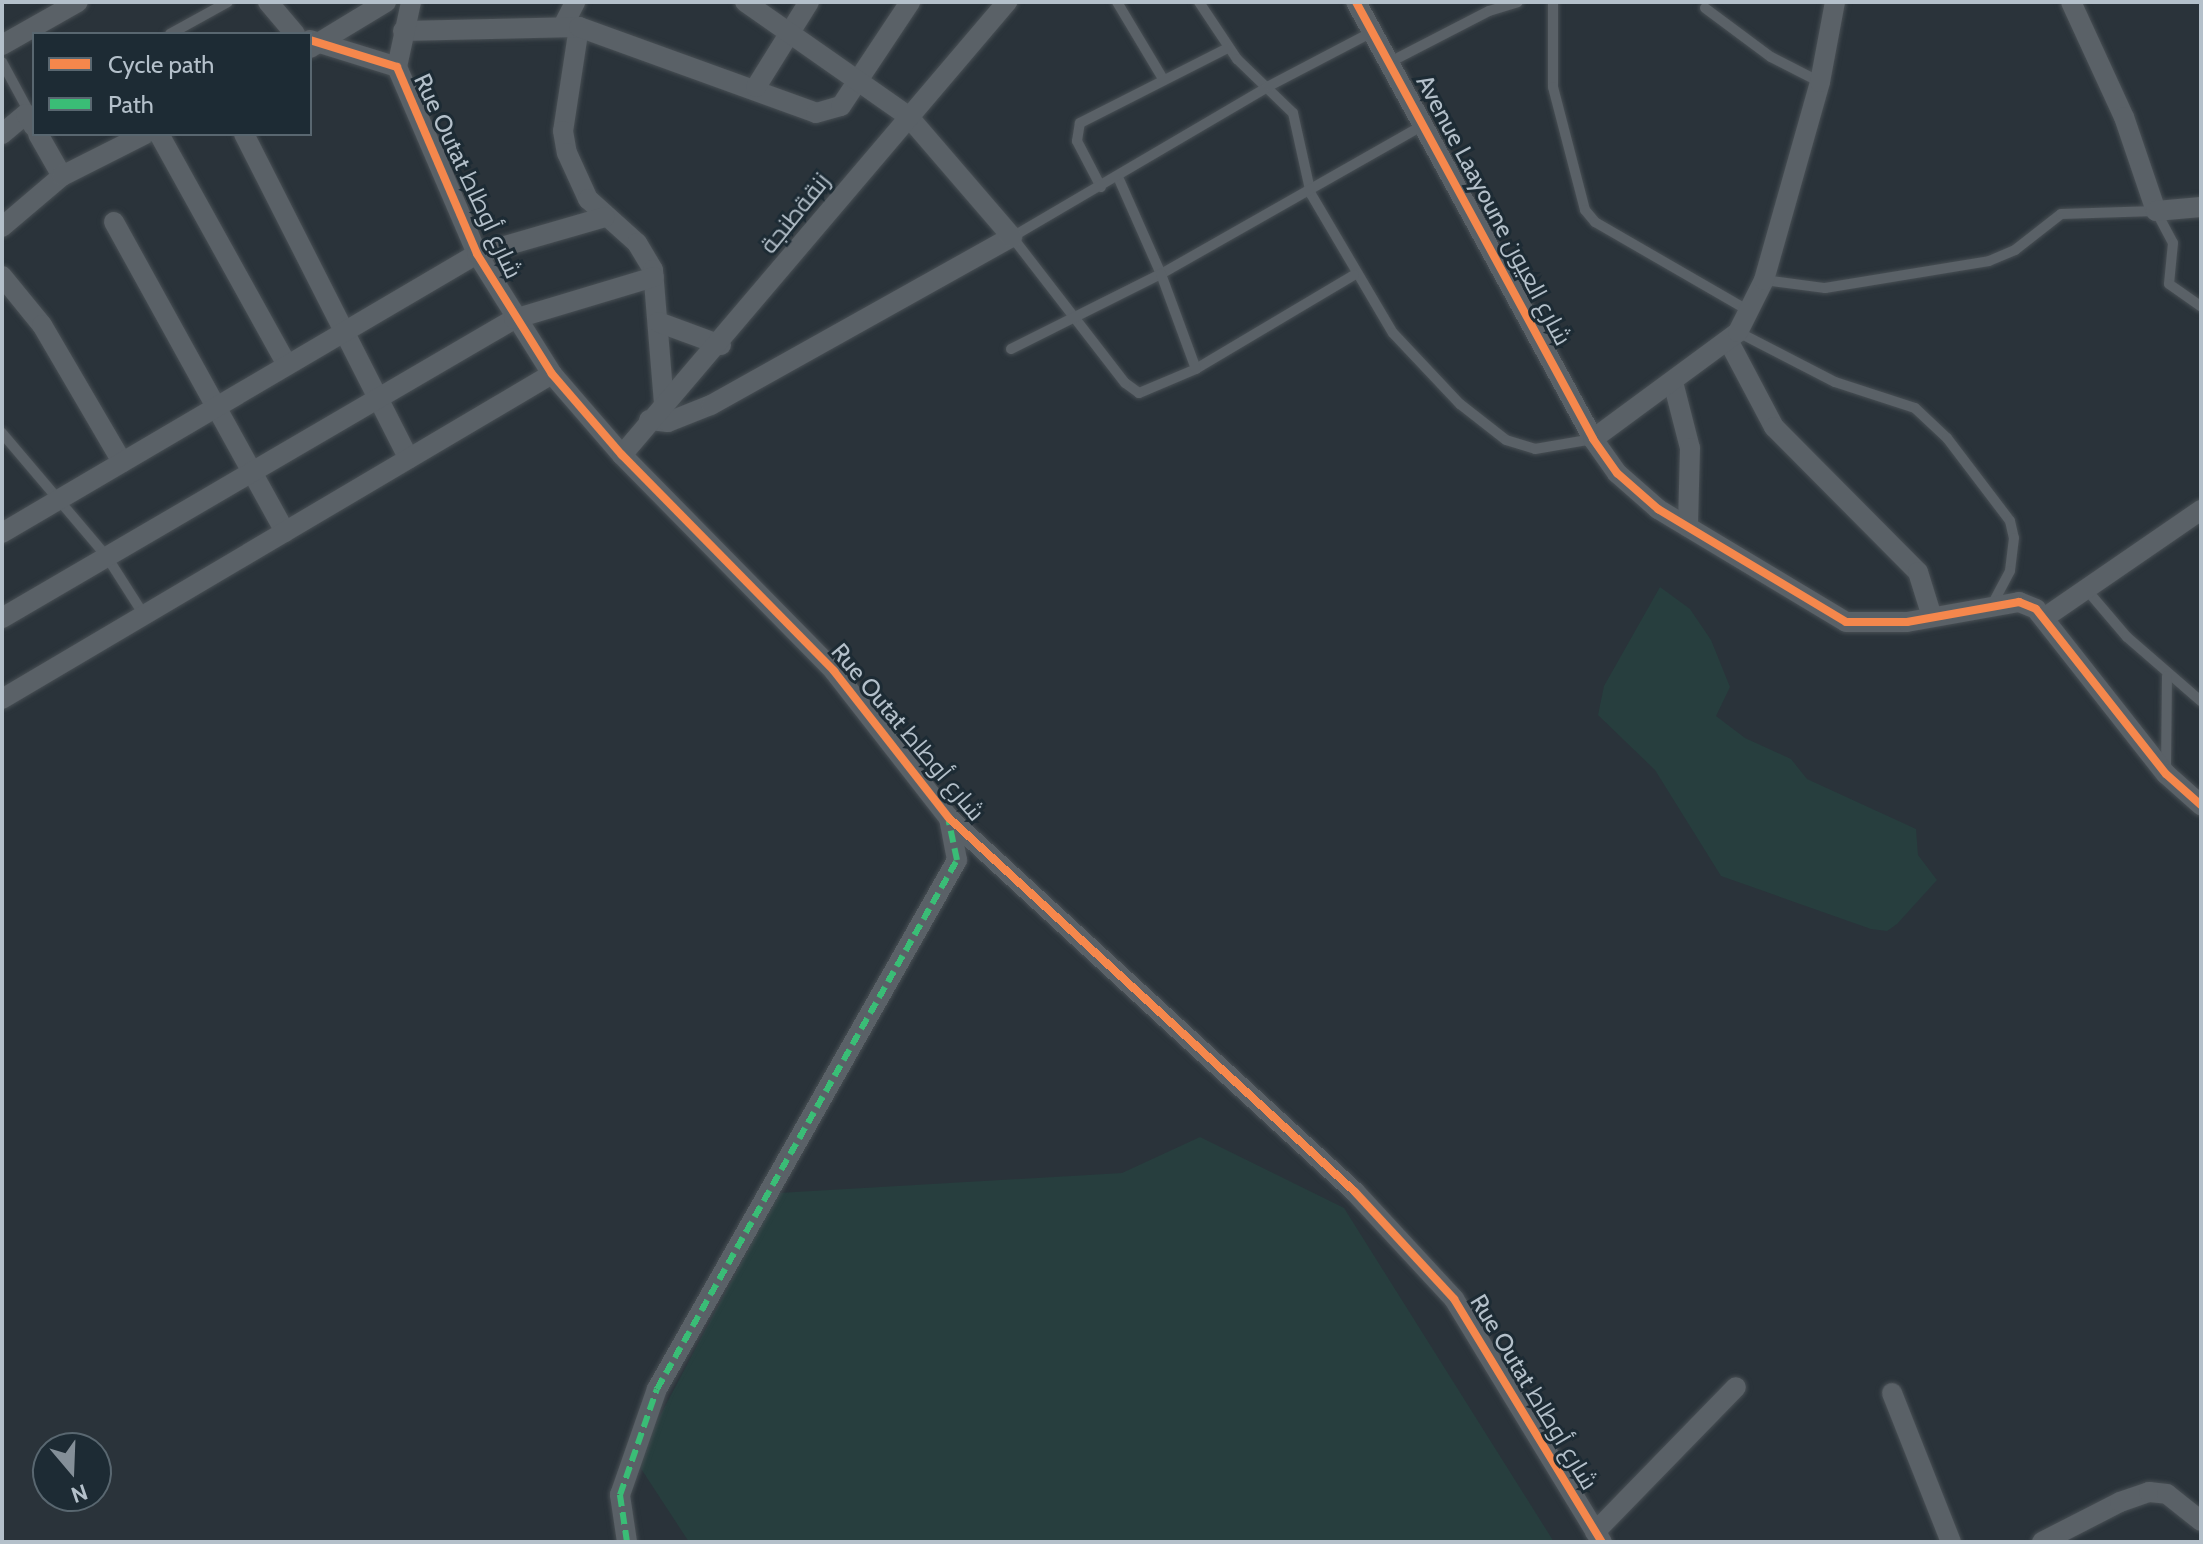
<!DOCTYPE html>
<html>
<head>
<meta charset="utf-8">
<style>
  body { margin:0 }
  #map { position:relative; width:2203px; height:1544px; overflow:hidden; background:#2a333a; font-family:Cabin,Cairo,sans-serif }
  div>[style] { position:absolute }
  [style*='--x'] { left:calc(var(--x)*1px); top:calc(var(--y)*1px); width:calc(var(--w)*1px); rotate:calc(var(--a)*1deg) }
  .green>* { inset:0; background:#273e3e }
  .roads { filter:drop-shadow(0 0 2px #484f54) drop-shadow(0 0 2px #484f54) }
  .service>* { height:10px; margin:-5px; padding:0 5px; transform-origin:5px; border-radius:5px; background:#5a6167 }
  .minor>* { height:20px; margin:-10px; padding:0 10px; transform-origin:10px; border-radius:10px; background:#5a6167 }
  .quiet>* { height:6px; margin-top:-3px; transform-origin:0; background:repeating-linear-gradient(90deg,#3abd76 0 12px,transparent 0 18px) }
  .cycleway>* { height:8px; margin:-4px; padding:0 4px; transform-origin:4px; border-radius:4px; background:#f5874c }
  span { translate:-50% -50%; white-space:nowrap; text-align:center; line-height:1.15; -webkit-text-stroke:6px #1d2b34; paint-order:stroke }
  .street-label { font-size:24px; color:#b4c0ca }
  .frame { position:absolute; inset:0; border:4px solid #b4c0ca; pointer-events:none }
  .legend { position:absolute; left:32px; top:32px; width:280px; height:104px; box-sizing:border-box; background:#1d2b34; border:2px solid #596770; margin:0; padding:10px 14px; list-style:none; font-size:24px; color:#b4c0ca }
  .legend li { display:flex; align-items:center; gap:16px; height:40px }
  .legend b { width:40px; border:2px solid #596770 }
  .north { position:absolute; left:32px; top:1432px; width:80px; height:80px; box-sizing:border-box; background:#1d2b34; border:2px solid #596770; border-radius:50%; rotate:161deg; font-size:22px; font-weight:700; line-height:32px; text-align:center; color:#b4c0ca }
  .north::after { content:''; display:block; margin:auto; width:28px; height:36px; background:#848f98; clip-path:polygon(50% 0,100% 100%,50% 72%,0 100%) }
</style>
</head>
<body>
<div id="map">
  <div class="green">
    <div style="clip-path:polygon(1660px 587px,1690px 609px,1711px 640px,1730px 687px,1716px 716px,1745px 738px,1791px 759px,1807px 779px,1916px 829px,1918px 855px,1937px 880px,1897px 924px,1887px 931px,1871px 929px,1721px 876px,1655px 770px,1598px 715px,1604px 686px)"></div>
    <div style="clip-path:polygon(1200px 1137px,1344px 1208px,1554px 1542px,689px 1542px,636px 1461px,778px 1193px,1122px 1173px)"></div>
  </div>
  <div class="roads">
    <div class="service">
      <div style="--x:1117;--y:2;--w:90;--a:59.1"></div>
      <div style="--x:1199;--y:2;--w:69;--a:56.3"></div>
      <div style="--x:1237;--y:59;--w:78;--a:44"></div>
      <div style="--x:1293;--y:113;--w:83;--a:77.5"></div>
      <div style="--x:1311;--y:194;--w:161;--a:59.5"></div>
      <div style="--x:1393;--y:333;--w:98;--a:46.7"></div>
      <div style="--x:1460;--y:404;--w:58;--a:38"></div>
      <div style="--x:1506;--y:440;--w:30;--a:17"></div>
      <div style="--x:1535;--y:449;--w:59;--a:-9.8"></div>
      <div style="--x:1553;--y:2;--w:85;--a:90"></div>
      <div style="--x:1553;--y:87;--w:127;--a:75.4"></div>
      <div style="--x:1585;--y:210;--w:16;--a:50"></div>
      <div style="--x:1595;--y:222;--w:178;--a:30"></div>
      <div style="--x:1705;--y:8;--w:82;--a:36.6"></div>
      <div style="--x:1771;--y:57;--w:55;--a:27"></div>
      <div style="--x:170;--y:34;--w:66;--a:-28.9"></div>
      <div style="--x:1392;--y:61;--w:109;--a:-27.3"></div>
      <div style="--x:1489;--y:11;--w:30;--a:-17"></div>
      <div style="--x:2;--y:62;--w:57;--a:61.6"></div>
      <div style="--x:1118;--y:177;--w:106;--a:66.1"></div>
      <div style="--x:1161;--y:274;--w:304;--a:-29.6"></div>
      <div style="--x:1101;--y:187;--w:52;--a:-117.6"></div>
      <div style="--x:1077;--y:141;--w:18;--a:-81"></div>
      <div style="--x:1080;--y:123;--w:166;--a:-26.9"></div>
      <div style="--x:1354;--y:275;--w:184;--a:149.3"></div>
      <div style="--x:1196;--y:369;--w:62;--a:157.2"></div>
      <div style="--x:1139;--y:393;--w:17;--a:-144"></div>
      <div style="--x:1125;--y:383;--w:185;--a:-127.7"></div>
      <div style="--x:1012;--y:237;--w:298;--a:-30.4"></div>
      <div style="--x:1269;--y:86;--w:119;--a:-27.6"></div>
      <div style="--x:1764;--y:280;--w:62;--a:7.5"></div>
      <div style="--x:1825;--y:288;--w:166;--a:-9.3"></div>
      <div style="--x:1989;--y:261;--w:28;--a:-23"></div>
      <div style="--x:2015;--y:250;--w:58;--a:-38"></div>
      <div style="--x:2061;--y:214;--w:95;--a:-1.8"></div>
      <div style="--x:2156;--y:211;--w:36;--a:62"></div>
      <div style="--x:2173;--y:243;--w:41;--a:95.6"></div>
      <div style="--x:2169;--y:284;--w:39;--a:35"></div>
      <div style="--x:1738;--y:332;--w:109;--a:27.3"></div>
      <div style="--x:1835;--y:382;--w:84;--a:18"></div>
      <div style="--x:1915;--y:408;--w:44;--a:43.2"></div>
      <div style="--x:1947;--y:438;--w:104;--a:52.8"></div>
      <div style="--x:2010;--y:521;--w:17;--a:77"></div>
      <div style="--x:2014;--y:538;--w:33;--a:97"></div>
      <div style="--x:2010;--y:571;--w:38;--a:118"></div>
      <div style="--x:1011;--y:349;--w:168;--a:-26.6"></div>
      <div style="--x:1161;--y:274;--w:101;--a:69.8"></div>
      <div style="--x:2;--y:433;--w:162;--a:49.7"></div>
      <div style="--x:107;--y:557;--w:69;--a:57.5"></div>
      <div style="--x:2086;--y:589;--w:63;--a:49.5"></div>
      <div style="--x:2127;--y:637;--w:98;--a:40.9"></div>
      <div style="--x:2166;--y:770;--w:94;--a:-89.4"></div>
    </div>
    <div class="minor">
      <div style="--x:268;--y:2;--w:42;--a:49.8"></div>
      <div style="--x:1356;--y:2;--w:497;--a:61.5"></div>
      <div style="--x:1593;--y:439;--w:42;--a:54.8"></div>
      <div style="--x:1617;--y:473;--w:55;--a:41.3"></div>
      <div style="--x:1658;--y:509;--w:219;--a:31"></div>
      <div style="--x:1846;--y:622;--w:61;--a:0"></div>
      <div style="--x:1907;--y:622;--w:114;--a:-10.1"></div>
      <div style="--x:2019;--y:602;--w:18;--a:22"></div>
      <div style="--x:2036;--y:609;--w:210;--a:51.8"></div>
      <div style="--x:2166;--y:774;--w:47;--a:41.5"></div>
      <div style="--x:2071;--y:2;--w:127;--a:65.3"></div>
      <div style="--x:2124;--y:117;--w:99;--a:71.2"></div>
      <div style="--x:2156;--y:211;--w:45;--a:-5.1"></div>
      <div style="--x:563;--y:26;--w:27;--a:-63"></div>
      <div style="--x:579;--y:27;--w:105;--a:98.7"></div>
      <div style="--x:563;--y:131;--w:22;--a:80"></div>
      <div style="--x:567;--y:153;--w:51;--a:65.5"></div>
      <div style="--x:588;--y:199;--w:66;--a:41.9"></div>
      <div style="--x:637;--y:243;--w:31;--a:59"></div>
      <div style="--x:653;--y:270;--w:133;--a:85.3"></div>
      <div style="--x:403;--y:31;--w:176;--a:-1.3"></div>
      <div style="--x:579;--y:27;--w:252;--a:19.9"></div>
      <div style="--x:816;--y:113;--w:26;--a:-16"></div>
      <div style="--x:841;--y:106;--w:125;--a:-56.4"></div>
      <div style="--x:310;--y:40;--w:91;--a:17.2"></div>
      <div style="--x:397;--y:67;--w:203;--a:66.8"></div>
      <div style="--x:477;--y:254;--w:142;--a:58"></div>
      <div style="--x:552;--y:374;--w:107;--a:49.2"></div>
      <div style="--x:622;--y:455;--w:303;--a:45.5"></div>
      <div style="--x:834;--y:671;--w:187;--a:52"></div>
      <div style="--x:949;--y:818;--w:552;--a:42.65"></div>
      <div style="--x:1355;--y:1192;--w:146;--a:47.2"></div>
      <div style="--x:1454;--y:1299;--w:285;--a:58.7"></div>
      <div style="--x:2;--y:45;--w:87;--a:-29.5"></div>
      <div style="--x:310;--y:48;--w:89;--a:-31.2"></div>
      <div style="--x:397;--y:67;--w:66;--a:-77.8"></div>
      <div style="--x:756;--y:87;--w:100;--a:-58.1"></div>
      <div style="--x:2;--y:134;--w:31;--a:-40"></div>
      <div style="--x:26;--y:114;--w:15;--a:58"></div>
      <div style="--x:38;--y:134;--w:48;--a:60.3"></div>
      <div style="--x:159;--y:134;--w:264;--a:61"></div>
      <div style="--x:244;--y:134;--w:364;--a:63.1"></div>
      <div style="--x:114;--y:222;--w:354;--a:61.1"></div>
      <div style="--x:2;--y:227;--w:79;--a:-40.4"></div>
      <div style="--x:62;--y:176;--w:93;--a:-26.8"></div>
      <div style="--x:2;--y:276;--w:63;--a:50.8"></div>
      <div style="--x:42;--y:325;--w:159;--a:59.7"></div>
      <div style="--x:658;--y:322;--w:67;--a:20.1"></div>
      <div style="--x:1729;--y:342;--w:96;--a:62.1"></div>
      <div style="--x:1774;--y:427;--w:204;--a:45.2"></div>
      <div style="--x:1918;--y:572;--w:47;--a:72.7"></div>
      <div style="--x:1673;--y:382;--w:68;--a:75.6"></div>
      <div style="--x:1690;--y:448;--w:79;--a:91.5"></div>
      <div style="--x:649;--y:420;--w:19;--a:6"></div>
      <div style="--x:668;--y:422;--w:46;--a:-21.6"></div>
      <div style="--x:711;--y:405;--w:345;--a:-29.2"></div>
      <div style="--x:1012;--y:237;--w:160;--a:-130.7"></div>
      <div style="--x:908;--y:116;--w:199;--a:-145"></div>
      <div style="--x:1593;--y:439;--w:180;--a:-36.4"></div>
      <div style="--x:1738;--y:332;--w:58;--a:-63.4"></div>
      <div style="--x:1764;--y:280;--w:206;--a:-74.2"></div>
      <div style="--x:1820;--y:82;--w:81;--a:-79.4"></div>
      <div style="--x:622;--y:455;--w:595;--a:-49.64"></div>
      <div style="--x:2;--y:533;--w:551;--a:-30.43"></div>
      <div style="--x:477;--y:254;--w:133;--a:-16.1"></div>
      <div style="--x:2;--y:618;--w:593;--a:-30.28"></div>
      <div style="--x:514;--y:319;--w:146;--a:-16.7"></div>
      <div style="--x:2044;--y:618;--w:191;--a:-34.5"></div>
      <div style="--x:2;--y:699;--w:639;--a:-30.58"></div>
      <div style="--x:1892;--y:1393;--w:160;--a:68.4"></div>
      <div style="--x:1595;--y:1532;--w:202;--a:-45.8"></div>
      <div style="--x:627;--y:1542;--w:48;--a:-98.5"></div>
      <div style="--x:620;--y:1495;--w:112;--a:-70.8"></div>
      <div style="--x:657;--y:1389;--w:608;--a:-60.44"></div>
      <div style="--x:957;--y:860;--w:43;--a:-100.8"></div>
      <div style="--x:2042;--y:1542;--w:88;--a:-27.1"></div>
      <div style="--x:2120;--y:1502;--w:31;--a:-19"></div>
      <div style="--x:2149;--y:1492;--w:18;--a:6"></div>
      <div style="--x:2167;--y:1494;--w:43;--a:38.5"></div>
    </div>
  </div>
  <div class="quiet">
    <div style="--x:627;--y:1542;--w:48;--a:-98.5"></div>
    <div style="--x:620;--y:1495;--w:112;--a:-70.8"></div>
    <div style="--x:657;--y:1389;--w:608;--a:-60.44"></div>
    <div style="--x:957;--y:860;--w:40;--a:-102"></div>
  </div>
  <div class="cycleway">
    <div style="--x:1356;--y:2;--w:497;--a:61.5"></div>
    <div style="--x:1593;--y:439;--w:42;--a:54.8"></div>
    <div style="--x:1617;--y:473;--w:55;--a:41.3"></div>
    <div style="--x:1658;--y:509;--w:219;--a:31"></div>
    <div style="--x:1846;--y:622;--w:61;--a:0"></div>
    <div style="--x:1907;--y:622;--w:114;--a:-10.1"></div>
    <div style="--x:2019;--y:602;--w:18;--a:22"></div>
    <div style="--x:2036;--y:609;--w:210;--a:51.8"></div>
    <div style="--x:2166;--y:774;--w:47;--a:41.5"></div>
    <div style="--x:310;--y:40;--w:91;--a:17.2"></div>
    <div style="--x:397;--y:67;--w:203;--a:66.8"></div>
    <div style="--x:477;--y:254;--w:142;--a:58"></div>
    <div style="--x:552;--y:374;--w:107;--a:49.2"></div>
    <div style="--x:622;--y:455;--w:303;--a:45.5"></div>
    <div style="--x:834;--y:671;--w:187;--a:52"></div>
    <div style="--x:949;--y:818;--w:552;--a:42.65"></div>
    <div style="--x:1355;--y:1192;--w:146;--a:47.2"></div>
    <div style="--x:1454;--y:1299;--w:285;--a:58.7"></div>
  </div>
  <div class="street-label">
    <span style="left:468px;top:176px;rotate:65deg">Rue Outat شارع أوطاط</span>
    <span style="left:1494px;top:210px;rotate:62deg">Avenue Laayoune شارع العيون</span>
    <span style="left:795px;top:213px;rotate:-51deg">زنقةطنجة</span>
    <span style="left:908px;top:732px;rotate:50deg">Rue Outat شارع أوطاط</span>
    <span style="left:1534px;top:1392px;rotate:59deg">Rue Outat شارع أوطاط</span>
  </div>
  <div class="frame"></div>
  <ul class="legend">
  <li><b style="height:10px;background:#f5874c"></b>Cycle path</li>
  <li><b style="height:10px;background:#3abd76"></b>Path</li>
  </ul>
  <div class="north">N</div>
</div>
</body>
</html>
